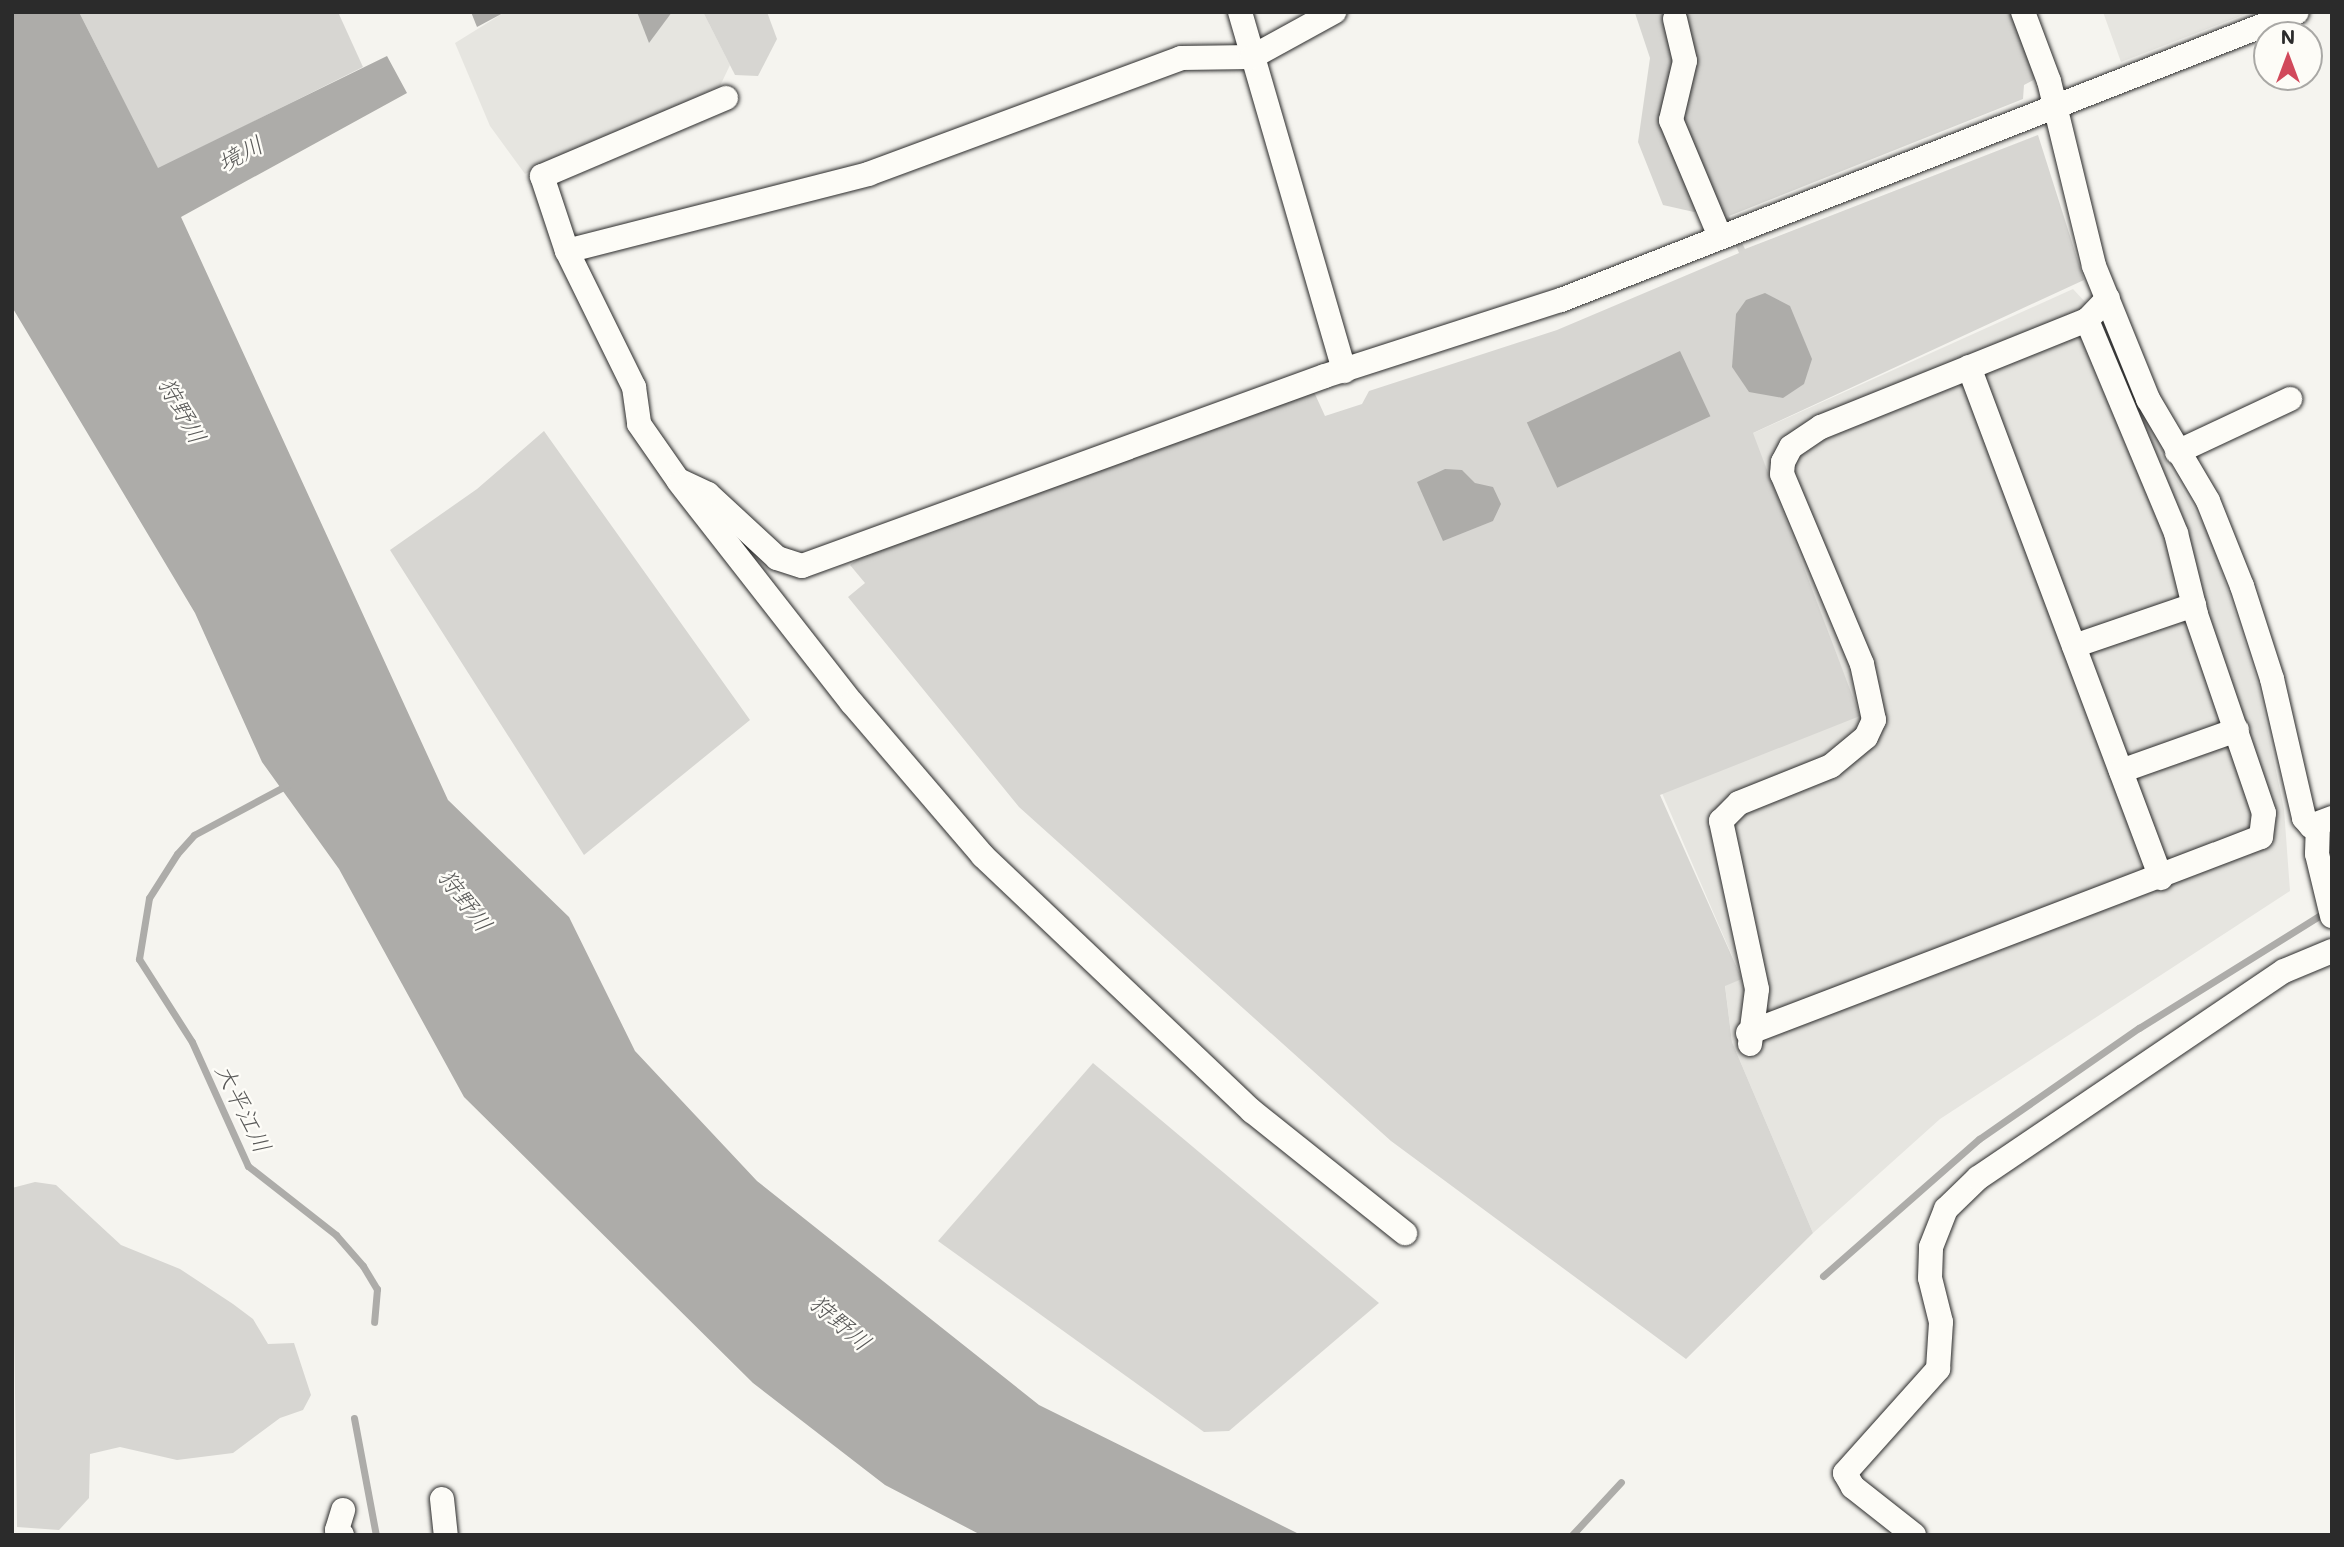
<!DOCTYPE html>
<html>
<head>
<meta charset="utf-8">
<style>
  body { margin:0 }
  #map { position:relative; width:2344px; height:1547px; overflow:hidden; background:#f5f4ef; font-family:Mali,"Klee One",sans-serif }
  div>[style] { position:absolute }
  [style*='--x'] { left:calc(var(--x)*1px); top:calc(var(--y)*1px); width:calc(var(--w)*1px); rotate:calc(var(--a)*1deg) }
  .built>* { inset:0; background:#e6e5e0 }
  .green>* { inset:0; background:#d7d6d2 }
  .water>* { inset:0; background:#adaca9; transform-origin:0 0 }
  .stream>* { height:7px; margin:-3.5px; padding:0 3.5px; transform-origin:3.5px; border-radius:3.5px; background:#adaca9 }
  .roads { filter:drop-shadow(0 0 2px #2b2b2b) drop-shadow(0 0 2px #2b2b2b) }
  .minor>* { height:24px; margin:-12px; padding:0 12px; transform-origin:12px; border-radius:12px; background:#fdfcf7 }
  span { translate:-50% -50%; white-space:nowrap; text-align:center; line-height:1.15; -webkit-text-stroke:5px #fdfcf7; paint-order:stroke }
  .water-label { font-size:24px; color:#585857; font-style:italic }
  .frame { position:absolute; inset:0; border:14px solid #2b2b2b; pointer-events:none }
  .north { position:absolute; left:2253px; top:21px; width:70px; height:70px; box-sizing:border-box; background:#fdfcf7; border:2px solid #a9a8a5; border-radius:50%; rotate:0deg; font-size:19px; font-weight:700; line-height:28px; text-align:center; color:#2b2b2b }
  .north::after { content:''; display:block; margin:auto; width:24px; height:32px; background:#d1495b; clip-path:polygon(50% 0,100% 100%,50% 72%,0 100%) }
</style>
</head>
<body>
<div id="map">
  <div class="built">
    <div style="clip-path:polygon(505px 12px,703px 12px,730px 65px,720px 86px,525px 174px,490px 126px,455px 43px)"></div>
    <div style="clip-path:polygon(2103px 12px,2251px 12px,2121px 62px)"></div>
    <div style="clip-path:polygon(2073px 289px,2116px 335px,2165px 448px,2161px 453px,2209px 534px,2258px 684px,2284px 809px,2290px 891px,1940px 1119px,1813px 1233px,1732px 1042px,1725px 985px,1742px 979px,1547px 526px)"></div>
  </div>
  <div class="green">
    <div style="clip-path:polygon(79px 12px,338px 12px,363px 67px,158px 169px)"></div>
    <div style="clip-path:polygon(703px 12px,767px 12px,777px 39px,758px 76px,735px 75px)"></div>
    <div style="clip-path:polygon(2013px 12px,2039px 77px,2024px 85px,2023px 99px,1729px 216px,1745px 249px,2038px 135px,2084px 280px,1753px 433px,1860px 716px,1660px 795px,1742px 979px,1725px 986px,1732px 1042px,1813px 1233px,1686px 1359px,1391px 1141px,1019px 807px,848px 597px,865px 583px,850px 565px,868px 552px,1314px 392px,1325px 416px,1362px 404px,1369px 391px,1557px 330px,1739px 253px,1718px 205px,1694px 212px,1663px 205px,1638px 142px,1650px 58px,1635px 13px)"></div>
    <div style="clip-path:polygon(544px 431px,750px 720px,584px 855px,390px 550px,477px 489px)"></div>
    <div style="clip-path:polygon(1093px 1063px,1379px 1303px,1229px 1431px,1204px 1432px,938px 1241px)"></div>
    <div style="clip-path:polygon(35px 1182px,56px 1185px,121px 1245px,180px 1269px,233px 1304px,253px 1319px,268px 1344px,294px 1343px,311px 1395px,303px 1410px,280px 1418px,233px 1453px,177px 1460px,120px 1447px,90px 1454px,89px 1498px,59px 1530px,17px 1527px,12px 1188px)"></div>
  </div>
  <div class="water">
    <div style="clip-path:polygon(12px 12px,79px 12px,158px 168px,387px 56px,407px 93px,181px 217px,448px 800px,569px 917px,635px 1051px,757px 1181px,1039px 1405px,1301px 1535px,981px 1535px,885px 1485px,753px 1383px,464px 1097px,339px 869px,262px 762px,195px 613px,12px 307px)"></div>
    <div style="clip-path:polygon(471px 12px,505px 12px,477px 27px)"></div>
    <div style="clip-path:polygon(637px 12px,672px 12px,649px 43px)"></div>
    <div style="clip-path:polygon(1765px 293px,1790px 306px,1812px 359px,1804px 384px,1783px 398px,1749px 392px,1732px 367px,1736px 314px,1746px 300px)"></div>
    <div style="left:1680px;top:351px;width:72px;height:169px;rotate:65deg"></div>
    <div style="clip-path:polygon(1445px 469px,1462px 470px,1475px 483px,1493px 487px,1501px 504px,1493px 521px,1443px 541px,1417px 482px)"></div>
  </div>
  <div class="stream">
    <div style="--x:289;--y:784;--w:108;--a:151.8"></div>
    <div style="--x:194;--y:835;--w:25;--a:132"></div>
    <div style="--x:177;--y:854;--w:52;--a:122.5"></div>
    <div style="--x:149;--y:898;--w:62;--a:99.3"></div>
    <div style="--x:139;--y:959;--w:98;--a:57.4"></div>
    <div style="--x:192;--y:1042;--w:136;--a:65.7"></div>
    <div style="--x:248;--y:1166;--w:112;--a:38.1"></div>
    <div style="--x:336;--y:1235;--w:41;--a:48.9"></div>
    <div style="--x:363;--y:1266;--w:27;--a:59"></div>
    <div style="--x:377;--y:1289;--w:33;--a:95"></div>
    <div style="--x:1823;--y:1276;--w:208;--a:-41.3"></div>
    <div style="--x:1979;--y:1139;--w:195;--a:-34.8"></div>
    <div style="--x:2139;--y:1028;--w:219;--a:-31.9"></div>
    <div style="--x:354;--y:1418;--w:119;--a:79.4"></div>
    <div style="--x:1572;--y:1535;--w:72;--a:-47.2"></div>
  </div>
  <div class="roads">
    <div class="minor">
      <div style="--x:1240;--y:12;--w:374;--a:73.8"></div>
      <div style="--x:2023;--y:12;--w:74;--a:69.4"></div>
      <div style="--x:2049;--y:81;--w:190;--a:76.3"></div>
      <div style="--x:2094;--y:266;--w:144;--a:67.9"></div>
      <div style="--x:2148;--y:399;--w:118;--a:59.5"></div>
      <div style="--x:2208;--y:501;--w:92;--a:68.2"></div>
      <div style="--x:2242;--y:586;--w:98;--a:72.1"></div>
      <div style="--x:2272;--y:679;--w:143;--a:77"></div>
      <div style="--x:2304;--y:818;--w:11;--a:49"></div>
      <div style="--x:2311;--y:826;--w:22;--a:-21"></div>
      <div style="--x:1675;--y:19;--w:43;--a:76.6"></div>
      <div style="--x:1685;--y:61;--w:61;--a:103.3"></div>
      <div style="--x:1671;--y:120;--w:124;--a:67.2"></div>
      <div style="--x:726;--y:98;--w:200;--a:157"></div>
      <div style="--x:542;--y:176;--w:79;--a:71.6"></div>
      <div style="--x:567;--y:251;--w:152;--a:63.8"></div>
      <div style="--x:634;--y:387;--w:37;--a:82"></div>
      <div style="--x:639;--y:424;--w:68;--a:55.1"></div>
      <div style="--x:678;--y:480;--w:33;--a:25"></div>
      <div style="--x:708;--y:494;--w:94;--a:42.8"></div>
      <div style="--x:777;--y:558;--w:26;--a:18"></div>
      <div style="--x:802;--y:566;--w:556;--a:-19.97"></div>
      <div style="--x:1325;--y:376;--w:248;--a:-17.9"></div>
      <div style="--x:1561;--y:300;--w:790;--a:-21.37"></div>
      <div style="--x:567;--y:251;--w:311;--a:-14.3"></div>
      <div style="--x:868;--y:174;--w:334;--a:-20.3"></div>
      <div style="--x:1181;--y:58;--w:71;--a:-0.8"></div>
      <div style="--x:1252;--y:57;--w:94;--a:-28.8"></div>
      <div style="--x:1969;--y:367;--w:546;--a:69.41"></div>
      <div style="--x:2177;--y:452;--w:125;--a:-25.1"></div>
      <div style="--x:680;--y:483;--w:279;--a:52"></div>
      <div style="--x:852;--y:703;--w:201;--a:49.4"></div>
      <div style="--x:983;--y:856;--w:371;--a:43.5"></div>
      <div style="--x:1252;--y:1111;--w:196;--a:38.6"></div>
      <div style="--x:2074;--y:646;--w:127;--a:-18.9"></div>
      <div style="--x:2121;--y:771;--w:123;--a:-19.5"></div>
      <div style="--x:2318;--y:824;--w:30;--a:92"></div>
      <div style="--x:2317;--y:854;--w:64;--a:76.4"></div>
      <div style="--x:1748;--y:1033;--w:549;--a:-20.91"></div>
      <div style="--x:2261;--y:837;--w:24;--a:-83"></div>
      <div style="--x:2264;--y:813;--w:210;--a:-108.9"></div>
      <div style="--x:2196;--y:614;--w:83;--a:-103.9"></div>
      <div style="--x:2176;--y:533;--w:231;--a:-112.7"></div>
      <div style="--x:1750;--y:1044;--w:55;--a:-82.7"></div>
      <div style="--x:1757;--y:989;--w:172;--a:-102.1"></div>
      <div style="--x:1721;--y:821;--w:25;--a:-45"></div>
      <div style="--x:1739;--y:803;--w:99;--a:-21.9"></div>
      <div style="--x:1831;--y:766;--w:45;--a:-39.6"></div>
      <div style="--x:1866;--y:737;--w:19;--a:-65"></div>
      <div style="--x:1874;--y:720;--w:57;--a:-102.1"></div>
      <div style="--x:1862;--y:664;--w:206;--a:-112.8"></div>
      <div style="--x:1782;--y:474;--w:12;--a:-85"></div>
      <div style="--x:1783;--y:462;--w:17;--a:-62"></div>
      <div style="--x:1791;--y:447;--w:36;--a:-34"></div>
      <div style="--x:1821;--y:427;--w:287;--a:-21.9"></div>
      <div style="--x:2087;--y:320;--w:30;--a:-46"></div>
      <div style="--x:442;--y:1499;--w:36;--a:84"></div>
      <div style="--x:342;--y:1535;--w:7;--a:-135"></div>
      <div style="--x:337;--y:1530;--w:21;--a:-73"></div>
      <div style="--x:1914;--y:1535;--w:78;--a:-141.8"></div>
      <div style="--x:1853;--y:1487;--w:16;--a:-120"></div>
      <div style="--x:1845;--y:1473;--w:140;--a:-48.2"></div>
      <div style="--x:1938;--y:1369;--w:47;--a:-86.3"></div>
      <div style="--x:1941;--y:1322;--w:45;--a:-104"></div>
      <div style="--x:1930;--y:1278;--w:31;--a:-88"></div>
      <div style="--x:1931;--y:1247;--w:41;--a:-68.5"></div>
      <div style="--x:1946;--y:1209;--w:45;--a:-44.1"></div>
      <div style="--x:1978;--y:1178;--w:369;--a:-34.1"></div>
      <div style="--x:2284;--y:971;--w:52;--a:-22.6"></div>
    </div>
  </div>
  <div class="water-label">
    <span style="left:240px;top:153px;rotate:-28deg">境川</span>
    <span style="left:183px;top:410px;rotate:61deg">狩野川</span>
    <span style="left:466px;top:900px;rotate:53deg">狩野川</span>
    <span style="left:244px;top:1108px;rotate:64deg">大平江川</span>
    <span style="left:841px;top:1322px;rotate:41deg">狩野川</span>
  </div>
  <div class="frame"></div>
  <div class="north">N</div>
</div>
</body>
</html>
